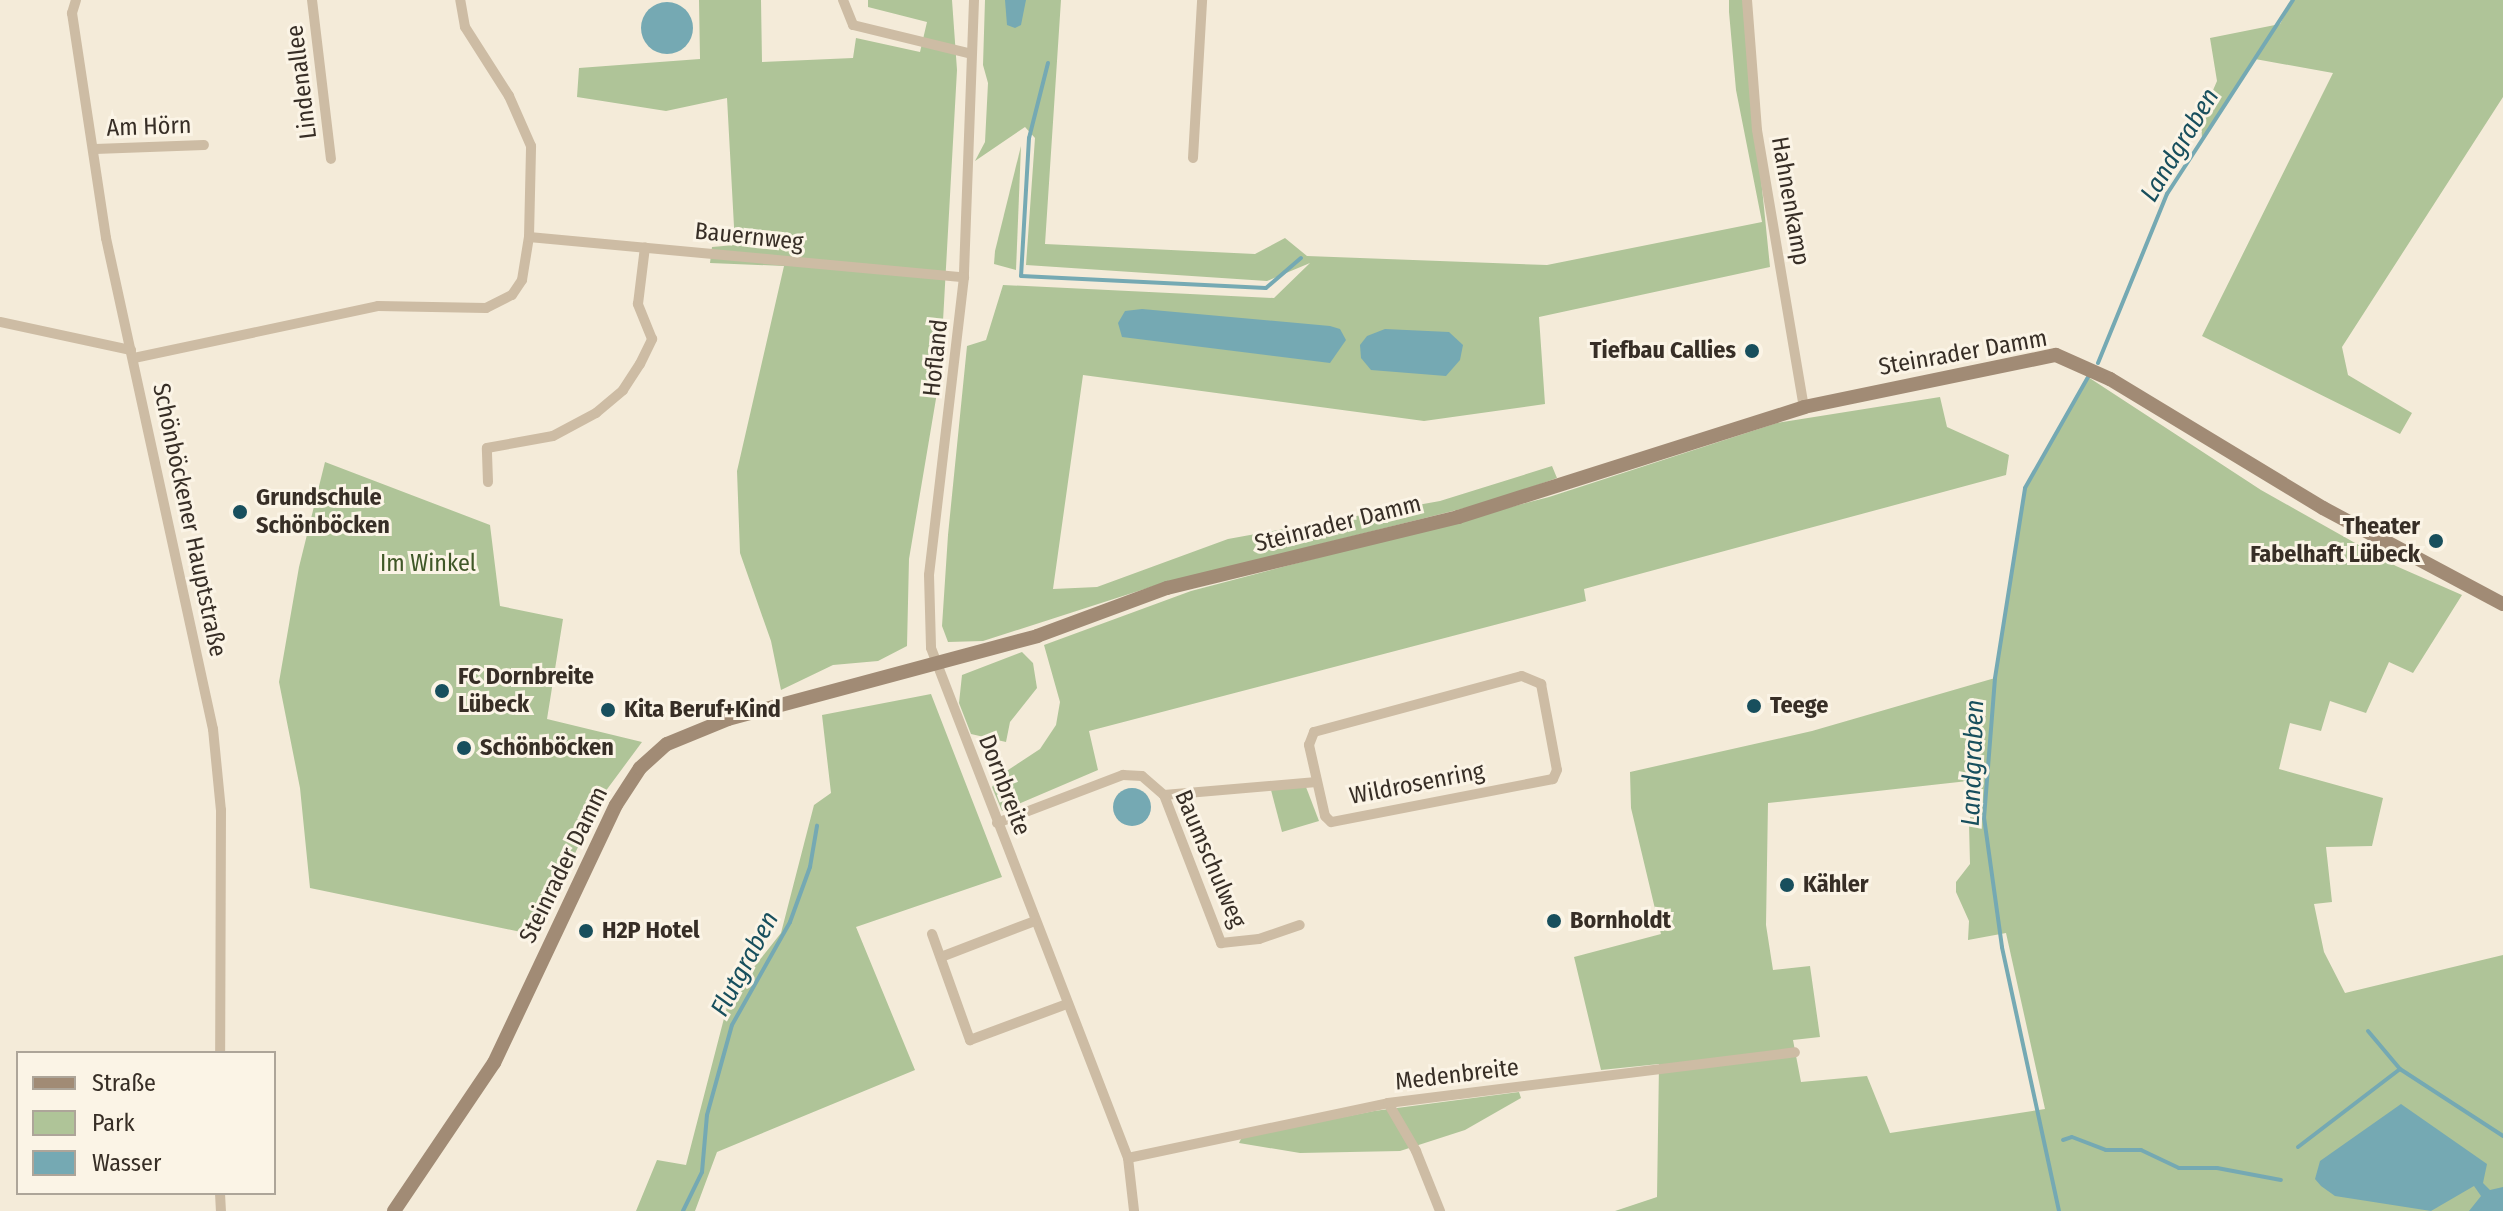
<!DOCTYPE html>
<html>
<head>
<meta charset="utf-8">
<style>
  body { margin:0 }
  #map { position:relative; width:2503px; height:1211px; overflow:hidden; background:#f4ebd9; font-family:"Fira Sans Condensed",sans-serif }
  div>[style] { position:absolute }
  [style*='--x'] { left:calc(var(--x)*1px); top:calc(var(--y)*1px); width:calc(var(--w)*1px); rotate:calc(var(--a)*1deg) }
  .green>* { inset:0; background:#afc498 }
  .water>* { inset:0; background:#75a9b3 }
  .round { border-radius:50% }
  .stream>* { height:4px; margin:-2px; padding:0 2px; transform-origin:2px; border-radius:2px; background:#75a9b3 }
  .street>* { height:10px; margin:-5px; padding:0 5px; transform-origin:5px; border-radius:5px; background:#cdbca4 }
  .secondary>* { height:14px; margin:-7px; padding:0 7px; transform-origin:7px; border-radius:7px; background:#a18b75 }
  .dots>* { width:22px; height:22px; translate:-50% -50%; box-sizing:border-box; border:4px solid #fbf4e6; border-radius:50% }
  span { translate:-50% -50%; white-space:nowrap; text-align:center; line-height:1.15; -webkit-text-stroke:6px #fbf4e6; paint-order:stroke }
  .street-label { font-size:24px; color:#372e26 }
  .poi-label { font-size:24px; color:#372e26; font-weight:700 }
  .right { translate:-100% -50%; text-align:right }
  .left { translate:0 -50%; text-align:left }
  .park-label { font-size:24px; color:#405828 }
  .water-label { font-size:26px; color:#184f5d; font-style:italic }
  .legend { position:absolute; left:16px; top:1051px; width:260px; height:144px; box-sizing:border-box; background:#fbf4e6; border:2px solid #ada599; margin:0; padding:10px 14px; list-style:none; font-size:24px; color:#372e26 }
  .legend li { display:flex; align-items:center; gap:16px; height:40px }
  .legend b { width:40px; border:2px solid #ada599 }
</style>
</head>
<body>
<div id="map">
  <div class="green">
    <div style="clip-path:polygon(699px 0,761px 0,762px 62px,853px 58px,856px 38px,920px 52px,927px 22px,868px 7px,868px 0,952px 0,957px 70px,940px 375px,909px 559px,907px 646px,878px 661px,833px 665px,781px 690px,771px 641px,740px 553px,737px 471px,784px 266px,710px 263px,712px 247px,735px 245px,727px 98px,666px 111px,577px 97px,579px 68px,700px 59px)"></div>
    <div style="clip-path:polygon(985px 0,1061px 0,1045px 244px,1255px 254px,1285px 238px,1307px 256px,1547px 265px,1762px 222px,1736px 90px,1729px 12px,1729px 0,1743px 0,1770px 267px,1539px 317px,1545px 404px,1424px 421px,1083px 375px,1053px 589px,1097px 587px,1228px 539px,1440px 501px,1552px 466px,1557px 478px,1493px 501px,1157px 585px,983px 641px,948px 642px,942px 626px,948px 535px,967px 346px,986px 340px,1003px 285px,1274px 298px,1310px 263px,1267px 281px,1026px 265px,1035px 138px,1025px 127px,975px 161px,985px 142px,988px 83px,983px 65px)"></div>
    <div style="clip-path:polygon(2293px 0,2503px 0,2503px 97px,2342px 347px,2348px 375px,2412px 413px,2400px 434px,2202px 336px,2333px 73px,2255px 59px,2202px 139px,2201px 118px,2217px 81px,2210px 38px,2280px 24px)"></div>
    <div style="clip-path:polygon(1021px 146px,1016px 270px,994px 264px,995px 251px)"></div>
    <div style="clip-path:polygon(evenodd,2088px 377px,2261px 490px,2396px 566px,2462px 595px,2413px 673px,2389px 662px,2366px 713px,2330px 701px,2321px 731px,2290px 723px,2279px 769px,2383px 798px,2372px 846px,2326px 847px,2332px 902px,2314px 904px,2324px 952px,2345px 993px,2503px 955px,2503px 1211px,1615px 1211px,1657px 1197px,1659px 1064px,1601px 1070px,1574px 957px,1661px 934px,1631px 808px,1630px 772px,1812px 731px,1995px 678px,2025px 488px,2088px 377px,1977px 780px,1969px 824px,1970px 864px,1956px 882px,1956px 892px,1969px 921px,1968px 940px,2006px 933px,2045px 1109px,1890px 1133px,1867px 1076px,1801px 1082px,1793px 1040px,1820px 1037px,1810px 966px,1773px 970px,1766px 925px,1768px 803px,1977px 780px)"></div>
    <div style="clip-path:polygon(1940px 397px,1947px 427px,2009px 455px,2006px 475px,1584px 589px,1586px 601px,1089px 731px,1098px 770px,1002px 811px,992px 787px,999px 776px,1040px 749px,1056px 725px,1060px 702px,1044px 645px,1191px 591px,1549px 497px,1777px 423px)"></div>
    <div style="clip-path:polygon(325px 462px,490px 525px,500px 606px,563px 619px,547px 719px,642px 742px,605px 792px,535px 935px,310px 888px,300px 788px,279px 682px,299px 567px)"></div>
    <div style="clip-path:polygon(1022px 652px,1033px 663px,1037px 688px,1010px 722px,1006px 742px,971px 734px,959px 703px,962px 675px)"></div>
    <div style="clip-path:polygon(931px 694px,1002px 877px,856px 927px,915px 1070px,717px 1152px,695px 1211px,636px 1211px,657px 1160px,686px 1165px,729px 999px,781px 933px,814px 805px,831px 793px,822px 715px)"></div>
    <div style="clip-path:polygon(1306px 787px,1319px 821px,1282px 832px,1271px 790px)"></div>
    <div style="clip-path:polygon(1519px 1092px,1521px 1098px,1465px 1130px,1400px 1151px,1300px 1153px,1239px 1143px,1242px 1137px,1374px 1111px)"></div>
  </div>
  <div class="water">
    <div style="clip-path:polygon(1005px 0,1026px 0,1021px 25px,1015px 28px,1007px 25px)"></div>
    <div class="round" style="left:641px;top:2px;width:52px;height:52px"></div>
    <div style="clip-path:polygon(1142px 309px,1330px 326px,1340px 329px,1346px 340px,1330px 363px,1122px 337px,1118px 323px,1125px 311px)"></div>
    <div style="clip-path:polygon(1385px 329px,1449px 332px,1463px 345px,1460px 360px,1446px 376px,1371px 370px,1361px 358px,1360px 345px,1367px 336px)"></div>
    <div class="round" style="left:1113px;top:788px;width:38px;height:38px"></div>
    <div style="clip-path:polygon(2401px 1104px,2487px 1164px,2483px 1183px,2490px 1190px,2503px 1187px,2503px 1211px,2469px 1211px,2481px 1196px,2474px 1186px,2431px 1211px,2335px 1196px,2321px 1186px,2315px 1179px,2320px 1161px)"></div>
  </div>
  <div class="stream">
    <div style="--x:1048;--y:63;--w:77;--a:104.2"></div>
    <div style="--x:1029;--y:138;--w:138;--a:93.3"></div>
    <div style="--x:1021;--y:276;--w:245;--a:2.8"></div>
    <div style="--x:1266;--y:288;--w:46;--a:-40.6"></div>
    <div style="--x:2098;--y:363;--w:183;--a:-67.8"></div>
    <div style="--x:2167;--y:194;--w:231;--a:-57"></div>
    <div style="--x:2368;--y:1031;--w:50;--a:49.9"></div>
    <div style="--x:2400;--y:1069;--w:123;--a:33"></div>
    <div style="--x:2063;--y:1140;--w:9;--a:-18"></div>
    <div style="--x:2072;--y:1137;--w:36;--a:21"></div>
    <div style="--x:2106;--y:1150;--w:35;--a:0"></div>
    <div style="--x:2141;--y:1150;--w:42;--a:25.3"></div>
    <div style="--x:2179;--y:1168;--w:38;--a:0"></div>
    <div style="--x:2217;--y:1168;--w:65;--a:10.6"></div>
    <div style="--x:2298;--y:1147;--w:128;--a:-37.4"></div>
    <div style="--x:683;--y:1211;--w:43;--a:-64"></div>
    <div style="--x:702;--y:1172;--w:57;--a:-85"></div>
    <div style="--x:707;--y:1115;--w:93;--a:-74.5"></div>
    <div style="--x:732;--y:1025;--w:118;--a:-60.6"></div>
    <div style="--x:790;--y:922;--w:59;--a:-70"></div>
    <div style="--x:810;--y:867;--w:42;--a:-80.3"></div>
    <div style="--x:2059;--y:1211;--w:270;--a:-102.2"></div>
    <div style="--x:2002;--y:947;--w:130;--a:-97.9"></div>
    <div style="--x:1984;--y:818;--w:140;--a:-85.5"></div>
    <div style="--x:1995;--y:678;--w:192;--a:-81"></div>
    <div style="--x:2025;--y:488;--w:128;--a:-60.4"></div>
  </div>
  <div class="street">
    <div style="--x:76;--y:0;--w:14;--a:107"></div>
    <div style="--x:72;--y:13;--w:228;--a:81.4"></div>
    <div style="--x:106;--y:238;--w:503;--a:77.71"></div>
    <div style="--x:213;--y:729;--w:81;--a:84.4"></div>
    <div style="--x:221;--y:810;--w:243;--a:90.2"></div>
    <div style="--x:312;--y:0;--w:160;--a:83.2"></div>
    <div style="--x:843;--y:0;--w:27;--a:68"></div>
    <div style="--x:853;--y:25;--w:122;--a:13.7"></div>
    <div style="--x:974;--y:0;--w:277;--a:92.1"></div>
    <div style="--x:964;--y:277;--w:300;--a:96.7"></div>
    <div style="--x:929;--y:575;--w:73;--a:88.4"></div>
    <div style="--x:931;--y:648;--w:547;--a:68.88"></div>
    <div style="--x:1128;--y:1158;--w:53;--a:83.5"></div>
    <div style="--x:1747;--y:0;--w:130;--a:85.6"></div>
    <div style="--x:1757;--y:130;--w:281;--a:80.4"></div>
    <div style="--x:95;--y:149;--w:109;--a:-2.1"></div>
    <div style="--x:1193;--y:158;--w:158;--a:-86.7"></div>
    <div style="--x:529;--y:237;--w:437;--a:5.3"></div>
    <div style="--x:0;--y:322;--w:134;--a:12.1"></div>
    <div style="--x:134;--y:358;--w:249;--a:-12"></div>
    <div style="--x:378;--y:306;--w:108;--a:1.1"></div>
    <div style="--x:486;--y:308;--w:29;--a:-27"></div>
    <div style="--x:512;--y:295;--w:18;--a:-56"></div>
    <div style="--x:522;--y:280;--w:44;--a:-80.8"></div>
    <div style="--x:529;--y:237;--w:91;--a:-88.7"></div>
    <div style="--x:531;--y:146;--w:55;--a:-113.7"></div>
    <div style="--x:509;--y:96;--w:82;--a:-122.5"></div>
    <div style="--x:465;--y:27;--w:27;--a:-100"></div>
    <div style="--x:488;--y:482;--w:34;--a:-92"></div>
    <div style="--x:487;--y:448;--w:67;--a:-10.3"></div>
    <div style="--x:553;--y:436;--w:49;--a:-28.1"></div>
    <div style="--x:596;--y:413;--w:35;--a:-40"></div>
    <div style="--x:623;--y:390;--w:31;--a:-57"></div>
    <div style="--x:640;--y:364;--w:28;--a:-64"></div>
    <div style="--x:652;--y:339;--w:38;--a:-112"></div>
    <div style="--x:638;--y:304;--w:57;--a:-83"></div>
    <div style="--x:1522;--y:676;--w:21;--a:23"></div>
    <div style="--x:1541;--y:684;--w:87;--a:79.5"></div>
    <div style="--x:1557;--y:770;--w:10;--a:114"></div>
    <div style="--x:1553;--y:779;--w:226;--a:169"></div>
    <div style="--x:1331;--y:822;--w:8;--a:-135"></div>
    <div style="--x:1325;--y:816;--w:73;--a:-102.7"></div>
    <div style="--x:1309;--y:745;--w:14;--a:-69"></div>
    <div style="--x:1314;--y:732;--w:215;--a:-15.1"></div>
    <div style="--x:1164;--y:795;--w:153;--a:-4.9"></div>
    <div style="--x:997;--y:823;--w:135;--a:-20.9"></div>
    <div style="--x:1123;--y:775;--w:19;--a:3"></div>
    <div style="--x:1142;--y:776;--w:29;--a:41"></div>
    <div style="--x:1164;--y:795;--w:159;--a:68.9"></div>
    <div style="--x:1221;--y:943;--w:38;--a:-6"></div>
    <div style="--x:1259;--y:939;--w:43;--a:-18.9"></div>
    <div style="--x:932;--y:934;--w:113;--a:70.3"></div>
    <div style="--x:970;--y:1040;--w:103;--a:-20.4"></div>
    <div style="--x:941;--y:957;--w:101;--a:-21"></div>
    <div style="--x:1388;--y:1103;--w:56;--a:59.7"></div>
    <div style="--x:1416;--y:1151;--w:65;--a:68.2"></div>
    <div style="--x:1128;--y:1158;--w:266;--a:-11.9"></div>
    <div style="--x:1388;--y:1103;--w:410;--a:-7.1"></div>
    <div style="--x:220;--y:1193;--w:18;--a:87"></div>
  </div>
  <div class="secondary">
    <div style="--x:394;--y:1211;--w:179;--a:-56"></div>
    <div style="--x:494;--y:1063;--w:285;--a:-64.7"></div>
    <div style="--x:616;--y:805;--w:44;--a:-57"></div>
    <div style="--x:640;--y:768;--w:36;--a:-42"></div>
    <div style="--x:667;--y:744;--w:66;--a:-22.3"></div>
    <div style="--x:728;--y:719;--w:320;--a:-15"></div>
    <div style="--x:1037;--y:636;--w:139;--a:-20.3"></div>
    <div style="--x:1167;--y:588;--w:300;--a:-13.7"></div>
    <div style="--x:1458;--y:517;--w:363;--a:-17.6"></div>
    <div style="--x:1804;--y:407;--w:257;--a:-11.7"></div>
    <div style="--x:2056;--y:355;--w:59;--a:24"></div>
    <div style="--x:2110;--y:379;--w:249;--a:31.2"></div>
    <div style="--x:2323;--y:508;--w:204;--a:28.1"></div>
  </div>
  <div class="dots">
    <div style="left:1752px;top:351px;background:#184f5d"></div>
    <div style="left:240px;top:512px;background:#184f5d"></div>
    <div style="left:2436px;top:541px;background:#184f5d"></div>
    <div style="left:442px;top:691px;background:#184f5d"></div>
    <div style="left:1754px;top:706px;background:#184f5d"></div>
    <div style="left:608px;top:710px;background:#184f5d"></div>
    <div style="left:464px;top:748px;background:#184f5d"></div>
    <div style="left:1787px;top:885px;background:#184f5d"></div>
    <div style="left:1554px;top:921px;background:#184f5d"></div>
    <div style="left:586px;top:931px;background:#184f5d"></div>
  </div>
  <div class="street-label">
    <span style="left:302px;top:82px;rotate:-97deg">Lindenallee</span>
    <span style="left:149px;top:127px;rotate:-2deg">Am Hörn</span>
    <span style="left:1790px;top:201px;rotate:80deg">Hahnenkamp</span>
    <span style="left:749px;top:237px;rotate:6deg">Bauernweg</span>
    <span style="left:1963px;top:353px;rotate:-10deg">Steinrader Damm</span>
    <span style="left:936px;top:358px;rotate:-84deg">Hofland</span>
    <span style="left:189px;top:520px;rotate:78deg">Schönböckener Hauptstraße</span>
    <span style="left:1338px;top:524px;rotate:-14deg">Steinrader Damm</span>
    <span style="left:1417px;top:784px;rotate:-11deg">Wildrosenring</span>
    <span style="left:1004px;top:785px;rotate:69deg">Dornbreite</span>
    <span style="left:1210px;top:859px;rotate:67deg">Baumschulweg</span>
    <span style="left:564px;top:865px;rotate:-64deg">Steinrader Damm</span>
    <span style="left:1457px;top:1075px;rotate:-7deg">Medenbreite</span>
  </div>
  <div class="poi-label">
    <span class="right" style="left:1736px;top:351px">Tiefbau Callies</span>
    <span class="left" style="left:256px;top:512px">Grundschule<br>Schönböcken</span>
    <span class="right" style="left:2420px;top:541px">Theater<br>Fabelhaft Lübeck</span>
    <span class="left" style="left:458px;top:691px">FC Dornbreite<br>Lübeck</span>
    <span class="left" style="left:1770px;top:706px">Teege</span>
    <span class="left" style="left:624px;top:710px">Kita Beruf+Kind</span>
    <span class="left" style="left:480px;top:748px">Schönböcken</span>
    <span class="left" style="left:1803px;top:885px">Kähler</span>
    <span class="left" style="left:1570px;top:921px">Bornholdt</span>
    <span class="left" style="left:602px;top:931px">H2P Hotel</span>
  </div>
  <div class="park-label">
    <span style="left:428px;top:564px">Im Winkel</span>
  </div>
  <div class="water-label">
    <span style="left:2180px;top:145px;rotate:-59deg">Landgraben</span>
    <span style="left:1973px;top:763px;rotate:-88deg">Landgraben</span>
    <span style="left:745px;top:964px;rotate:-62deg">Flutgraben</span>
  </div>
  <ul class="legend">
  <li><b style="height:10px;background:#a18b75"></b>Straße</li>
  <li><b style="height:22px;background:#afc498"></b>Park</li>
  <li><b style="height:22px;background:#75a9b3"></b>Wasser</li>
  </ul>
</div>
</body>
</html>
